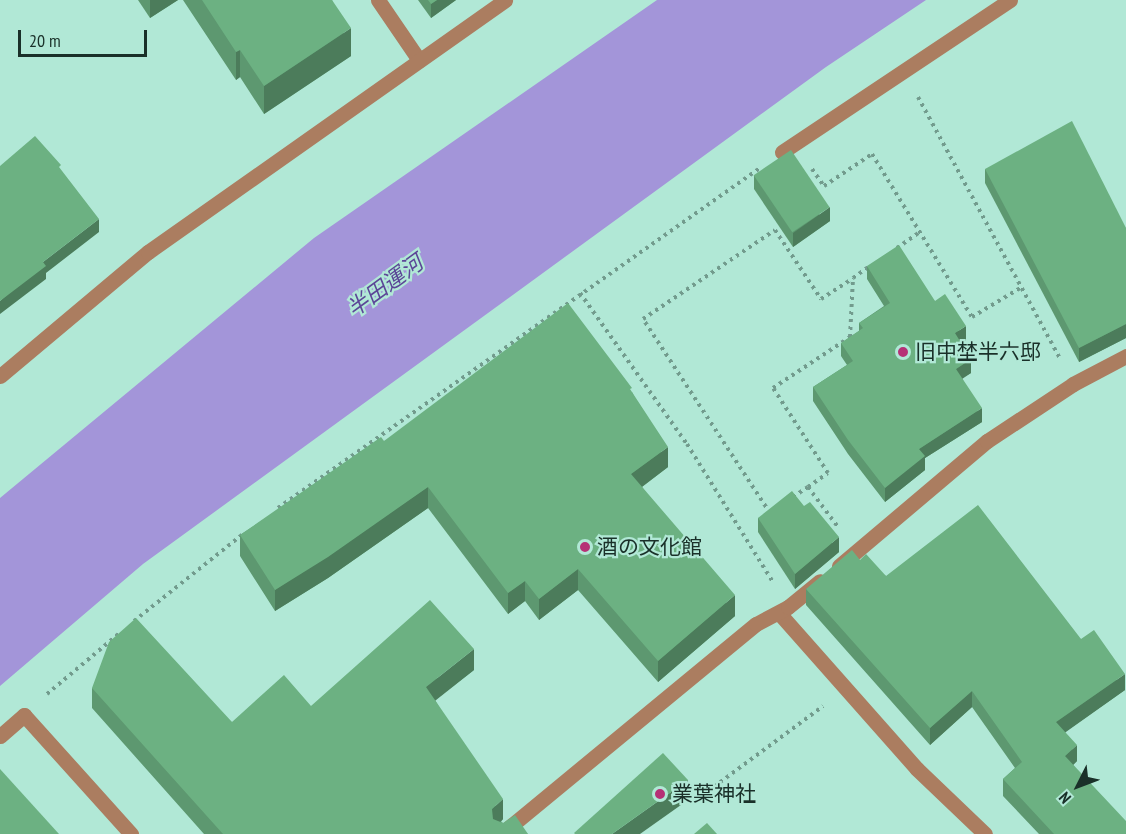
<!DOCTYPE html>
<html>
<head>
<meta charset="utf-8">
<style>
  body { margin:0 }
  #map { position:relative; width:1126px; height:834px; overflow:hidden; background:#b1e8d6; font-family:"PT Sans Narrow","Noto Sans JP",sans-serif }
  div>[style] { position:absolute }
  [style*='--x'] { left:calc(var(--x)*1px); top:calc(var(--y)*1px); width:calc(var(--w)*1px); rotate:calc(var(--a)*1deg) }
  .water>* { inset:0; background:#a395d9 }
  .path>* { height:4px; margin-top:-2px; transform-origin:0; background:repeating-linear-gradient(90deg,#729b8d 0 3px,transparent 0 7.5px) }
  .minor>* { height:15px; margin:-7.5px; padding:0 7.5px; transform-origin:7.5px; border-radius:7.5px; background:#ab7d60 }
  .wall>* { inset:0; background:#5d9870 }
  .shaded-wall>* { inset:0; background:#4c7c5b }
  .building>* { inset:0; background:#6cb182; transform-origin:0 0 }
  .dots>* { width:16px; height:16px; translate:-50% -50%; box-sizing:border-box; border:3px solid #b1e8d6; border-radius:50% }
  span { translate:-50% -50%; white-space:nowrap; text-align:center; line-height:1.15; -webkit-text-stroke:4.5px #b1e8d6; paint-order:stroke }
  .poi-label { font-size:21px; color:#1a3029 }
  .left { translate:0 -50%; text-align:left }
  .water-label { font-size:22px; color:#5c4697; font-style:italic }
  .north { position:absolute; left:1048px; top:756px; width:60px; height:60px; -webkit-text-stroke:4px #b1e8d6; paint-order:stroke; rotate:228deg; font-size:16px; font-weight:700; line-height:24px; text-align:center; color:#1a3029 }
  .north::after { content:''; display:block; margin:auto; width:21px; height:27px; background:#1a3029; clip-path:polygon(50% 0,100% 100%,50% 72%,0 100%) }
  .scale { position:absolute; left:18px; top:30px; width:129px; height:27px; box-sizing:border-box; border:3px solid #1a3029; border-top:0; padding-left:8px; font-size:18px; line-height:21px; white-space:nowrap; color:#1a3029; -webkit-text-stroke:4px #b1e8d6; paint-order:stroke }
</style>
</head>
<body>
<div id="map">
  <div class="water">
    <div style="clip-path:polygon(657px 0,926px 0,826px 67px,143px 564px,0 686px,0 498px,314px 238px)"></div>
  </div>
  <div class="path">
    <div style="--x:918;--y:97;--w:296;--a:61.5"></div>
    <div style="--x:812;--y:169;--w:21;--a:55"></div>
    <div style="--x:824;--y:186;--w:58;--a:-33.7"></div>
    <div style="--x:872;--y:154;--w:191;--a:58.5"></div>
    <div style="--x:972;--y:317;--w:58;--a:-31"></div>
    <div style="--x:897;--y:248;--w:28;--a:-35"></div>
    <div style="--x:580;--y:293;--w:185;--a:54.7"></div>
    <div style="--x:687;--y:444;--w:163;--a:58.1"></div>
    <div style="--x:808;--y:487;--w:24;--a:-35"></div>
    <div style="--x:828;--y:473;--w:101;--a:-122.9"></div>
    <div style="--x:773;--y:388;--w:92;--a:-33.5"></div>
    <div style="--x:850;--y:337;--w:59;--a:-87.1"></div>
    <div style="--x:853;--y:278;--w:22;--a:-36"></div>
    <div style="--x:793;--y:497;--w:18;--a:-34"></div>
    <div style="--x:808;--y:487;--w:50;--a:53.1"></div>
    <div style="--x:278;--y:508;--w:590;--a:-35.2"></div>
    <div style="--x:770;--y:513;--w:232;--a:-123.2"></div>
    <div style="--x:643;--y:319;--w:159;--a:-34"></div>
    <div style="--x:775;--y:230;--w:83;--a:56.3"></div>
    <div style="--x:821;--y:299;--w:38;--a:-33"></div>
    <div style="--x:134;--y:621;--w:139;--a:-38.6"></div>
    <div style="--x:47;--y:694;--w:97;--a:-40"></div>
    <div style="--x:696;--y:800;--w:158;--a:-36.5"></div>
  </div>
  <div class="minor">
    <div style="--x:378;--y:0;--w:73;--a:55.7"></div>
    <div style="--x:782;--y:152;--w:274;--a:-33.7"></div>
    <div style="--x:0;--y:376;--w:193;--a:-40"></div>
    <div style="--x:148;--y:252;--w:437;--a:-35.2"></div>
    <div style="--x:839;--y:566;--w:194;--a:-40.2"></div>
    <div style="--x:987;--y:441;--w:103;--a:-33.5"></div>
    <div style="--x:1073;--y:384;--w:60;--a:-27.8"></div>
    <div style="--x:779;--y:613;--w:208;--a:48.5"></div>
    <div style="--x:917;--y:769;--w:94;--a:43.7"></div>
    <div style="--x:0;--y:736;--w:32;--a:-41"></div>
    <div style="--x:24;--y:715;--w:160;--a:48"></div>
    <div style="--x:501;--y:834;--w:330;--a:-39.5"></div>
    <div style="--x:756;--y:624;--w:36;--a:-28"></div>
    <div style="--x:788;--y:607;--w:41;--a:-39.1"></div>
  </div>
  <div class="wall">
    <div style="clip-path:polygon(138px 0,178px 0,150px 18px)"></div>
    <div style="clip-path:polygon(183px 0,332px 0,351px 56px,264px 114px,240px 77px,236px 80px)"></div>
    <div style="clip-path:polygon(418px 0,456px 0,431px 18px)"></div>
    <div style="clip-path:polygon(985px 169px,1126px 228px,1126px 338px,1079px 362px,985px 183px)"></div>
    <div style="clip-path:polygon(754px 175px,830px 221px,793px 247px,754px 189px)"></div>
    <div style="clip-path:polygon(867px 266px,935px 301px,966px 340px,961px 343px,971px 373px,962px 378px,982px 422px,925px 458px,925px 470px,885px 502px,848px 454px,813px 401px,813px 387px,847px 365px,841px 356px,841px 343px,859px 331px,859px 323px,884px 306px,867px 279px)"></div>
    <div style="clip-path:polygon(632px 392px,668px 467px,642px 487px,735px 616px,658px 682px,578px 590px,539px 620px,525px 601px,508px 614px,428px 508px,328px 578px,275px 611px,240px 556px,240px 535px,384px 441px)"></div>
    <div style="clip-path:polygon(804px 506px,839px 552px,795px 589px,758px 532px,758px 518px)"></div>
    <div style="clip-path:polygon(860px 560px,886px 576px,1081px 639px,1125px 690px,1065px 732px,1077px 761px,1073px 765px,1126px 834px,1039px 834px,1003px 796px,1003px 779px,1015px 768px,972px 707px,930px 745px,806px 605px,806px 589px)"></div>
    <div style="clip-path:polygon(474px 670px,435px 700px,503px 819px,501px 822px,528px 834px,204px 834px,92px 708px,92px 688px,232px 722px,311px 706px)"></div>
  </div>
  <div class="shaded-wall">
    <div style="clip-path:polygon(150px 0,178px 0,150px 18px)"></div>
    <div style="clip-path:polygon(437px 0,456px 0,431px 18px,431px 4px)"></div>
    <div style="clip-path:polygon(351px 28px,351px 56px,264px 114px,264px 86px)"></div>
    <div style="clip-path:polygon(240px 50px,240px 77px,236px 80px,236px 52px)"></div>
    <div style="clip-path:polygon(830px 207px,830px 221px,793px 247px,793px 233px)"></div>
    <div style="clip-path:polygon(99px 219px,99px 232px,46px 273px,46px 279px,0 314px,0 301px,43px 262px)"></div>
    <div style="clip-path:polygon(1126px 324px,1126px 338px,1079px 362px,1079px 348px)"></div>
    <div style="clip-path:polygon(966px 326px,966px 340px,955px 347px,955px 333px)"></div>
    <div style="clip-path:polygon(971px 359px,971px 373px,956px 383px,956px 369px)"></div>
    <div style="clip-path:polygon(982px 408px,982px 422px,925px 458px,925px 470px,885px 502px,885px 488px,919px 449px)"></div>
    <div style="clip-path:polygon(668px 447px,668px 467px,631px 495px,631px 474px)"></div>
    <div style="clip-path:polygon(428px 487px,428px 508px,328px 578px,275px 611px,275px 590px)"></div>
    <div style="clip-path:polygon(839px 537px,839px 552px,795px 589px,795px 574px)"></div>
    <div style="clip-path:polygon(578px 569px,578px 590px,539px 620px,539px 599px)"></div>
    <div style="clip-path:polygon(525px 581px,525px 601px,508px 614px,508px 593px)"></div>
    <div style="clip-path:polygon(735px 595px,735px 616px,658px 682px,658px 661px)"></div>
    <div style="clip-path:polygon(474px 649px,474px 670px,426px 708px,426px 687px)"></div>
    <div style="clip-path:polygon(1125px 674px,1125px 690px,1056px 739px,1056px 722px)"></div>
    <div style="clip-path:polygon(972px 691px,972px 707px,930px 745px,930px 728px)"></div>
    <div style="clip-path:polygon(1077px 745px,1077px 761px,1065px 773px,1065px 756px)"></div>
    <div style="clip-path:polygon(688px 780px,688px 800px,640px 834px,612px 834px)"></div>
    <div style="clip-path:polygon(503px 799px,503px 819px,492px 830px,492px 809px)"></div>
  </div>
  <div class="building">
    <div style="clip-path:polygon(202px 0,332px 0,351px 28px,264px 86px,240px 50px,236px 52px)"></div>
    <div style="clip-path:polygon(428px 0,437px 0,431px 4px)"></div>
    <div style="clip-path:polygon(1072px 121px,1126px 228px,1126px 324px,1079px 348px,985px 169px)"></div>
    <div style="clip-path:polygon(35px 136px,61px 165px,59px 167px,99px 219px,43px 262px,46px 266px,0 301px,0 166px)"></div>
    <div style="left:791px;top:150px;width:69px;height:45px;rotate:56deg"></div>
    <div style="clip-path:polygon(899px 245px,935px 301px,945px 294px,966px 326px,955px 333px,971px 359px,956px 369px,982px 408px,919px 449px,925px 456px,885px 488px,848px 440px,813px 387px,853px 361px,841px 343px,863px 328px,859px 323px,890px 303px,867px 266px)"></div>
    <div style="clip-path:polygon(568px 303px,632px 388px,630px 389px,668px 447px,631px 474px,735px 595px,658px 661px,578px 569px,539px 599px,525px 581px,508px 593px,428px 487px,328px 557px,275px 590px,240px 535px,381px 437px,384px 441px)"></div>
    <div style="clip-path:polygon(792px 491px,804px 506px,810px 502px,839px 537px,795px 574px,758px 518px)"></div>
    <div style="clip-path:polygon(978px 505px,1081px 639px,1094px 630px,1125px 674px,1056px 722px,1077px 745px,1065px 756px,1126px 821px,1126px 834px,1054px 834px,1003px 779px,1022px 762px,972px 691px,930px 728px,806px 589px,852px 550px,860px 560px,866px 554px,886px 576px)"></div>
    <div style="clip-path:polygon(430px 600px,474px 649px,426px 687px,503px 799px,492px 809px,493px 819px,503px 823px,515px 815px,528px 834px,223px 834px,92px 688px,109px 642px,136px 618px,232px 722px,284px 675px,311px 706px)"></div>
    <div style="clip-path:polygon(663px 753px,688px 780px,612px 834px,575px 834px,574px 833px)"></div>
    <div style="clip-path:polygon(0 769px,59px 834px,0 834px)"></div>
    <div style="clip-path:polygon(707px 823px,717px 834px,694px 834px)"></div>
  </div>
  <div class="dots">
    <div style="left:903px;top:352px;background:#b63176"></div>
    <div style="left:585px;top:547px;background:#b63176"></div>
    <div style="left:660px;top:794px;background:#b63176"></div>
  </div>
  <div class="poi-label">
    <span class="left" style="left:915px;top:352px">旧中埜半六邸</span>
    <span class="left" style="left:597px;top:547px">酒の文化館</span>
    <span class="left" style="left:672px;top:794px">業葉神社</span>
  </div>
  <div class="water-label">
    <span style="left:385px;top:286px;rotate:-36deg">半田運河</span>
  </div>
  <div class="north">N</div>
  <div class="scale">20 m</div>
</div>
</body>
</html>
